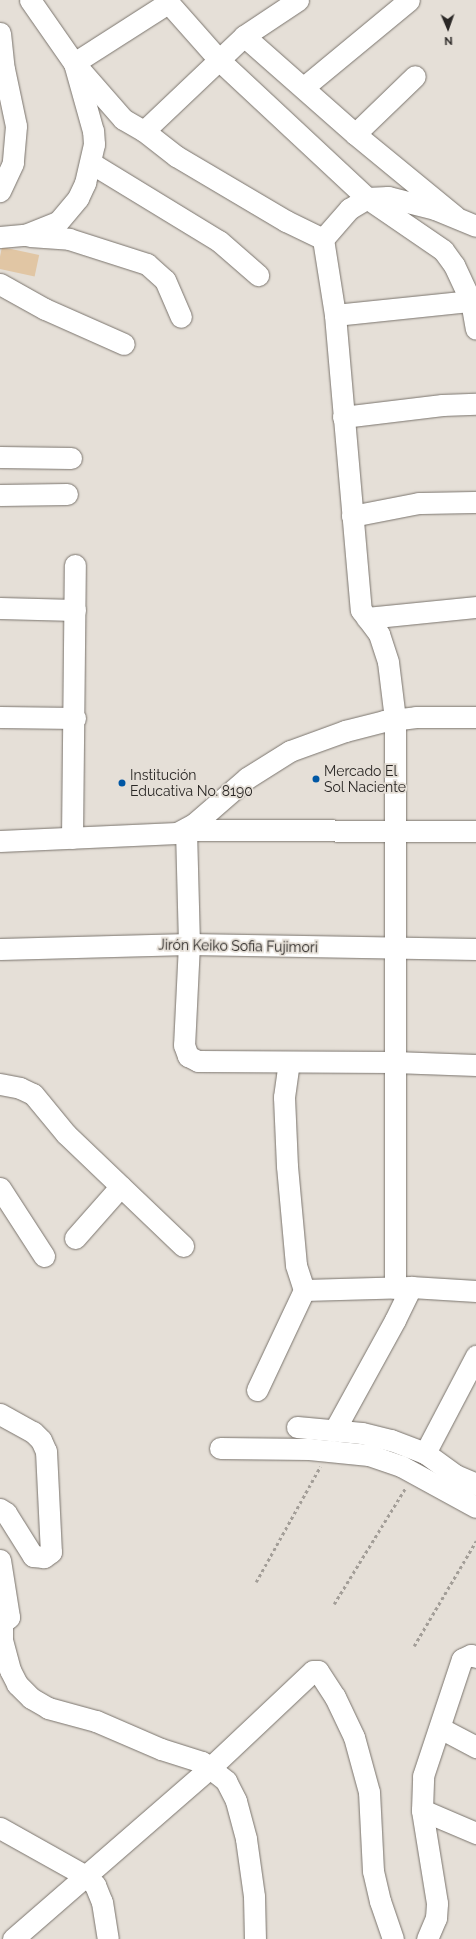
<!DOCTYPE html>
<html>
<head>
<meta charset="utf-8">
<style>
  body { margin:0 }
  #map { position:relative; width:476px; height:1939px; overflow:hidden; background:#e5dfd7; font-family:Raleway,sans-serif }
  div>[style] { position:absolute }
  [style*='--x'] { left:calc(var(--x)*1px); top:calc(var(--y)*1px); width:calc(var(--w)*1px); rotate:calc(var(--a)*1deg) }
  .green>* { inset:0; background:#e1c6a4; transform-origin:0 0 }
  .path>* { height:2.5px; margin-top:-1.25px; transform-origin:0; background:repeating-linear-gradient(90deg,#a39e98 0 3px,transparent 0 6px) }
  .roads { filter:drop-shadow(0 0 1px #7a746d) drop-shadow(0 0 1px #7a746d) }
  .minor>* { height:21px; margin:-10.5px; padding:0 10.5px; transform-origin:10.5px; border-radius:10.5px; background:#fff }
  .dots>* { width:11px; height:11px; translate:-50% -50%; box-sizing:border-box; border:2px solid #e5dfd7; border-radius:50% }
  span { translate:-50% -50%; white-space:nowrap; text-align:center; line-height:1.15; -webkit-text-stroke:3.5px #e5dfd7; paint-order:stroke }
  .poi-label { font-size:14px; color:#2b2826 }
  .left { translate:0 -50%; text-align:left }
  .street-label { font-size:14px; color:#2b2826 }
  .north { position:absolute; left:428px; top:8px; width:40px; height:40px; -webkit-text-stroke:3px #e5dfd7; paint-order:stroke; rotate:178deg; font-size:11px; font-weight:700; line-height:16px; text-align:center; color:#2b2826 }
  .north::after { content:''; display:block; margin:auto; width:14px; height:18px; background:#2b2826; clip-path:polygon(50% 0,100% 100%,50% 72%,0 100%) }
</style>
</head>
<body>
<div id="map">
  <div class="green">
    <div style="left:2px;top:247px;width:38px;height:22px;rotate:12deg"></div>
  </div>
  <div class="path">
    <div style="--x:256;--y:1582;--w:132;--a:-60.9"></div>
    <div style="--x:334;--y:1604;--w:137;--a:-58.4"></div>
    <div style="--x:414;--y:1646;--w:122;--a:-59.4"></div>
  </div>
  <div class="roads">
    <div class="minor">
      <div style="--x:30;--y:0;--w:77;--a:55.1"></div>
      <div style="--x:74;--y:63;--w:74;--a:48.8"></div>
      <div style="--x:123;--y:119;--w:24;--a:30"></div>
      <div style="--x:144;--y:131;--w:41;--a:38"></div>
      <div style="--x:176;--y:156;--w:128;--a:30.6"></div>
      <div style="--x:286;--y:221;--w:41;--a:25.9"></div>
      <div style="--x:323;--y:239;--w:77;--a:81"></div>
      <div style="--x:335;--y:315;--w:296;--a:85"></div>
      <div style="--x:361;--y:610;--w:30;--a:53"></div>
      <div style="--x:379;--y:634;--w:29;--a:72"></div>
      <div style="--x:388;--y:662;--w:57;--a:83"></div>
      <div style="--x:395;--y:719;--w:569;--a:90"></div>
      <div style="--x:166;--y:0;--w:80;--a:48.5"></div>
      <div style="--x:219;--y:60;--w:202;--a:43"></div>
      <div style="--x:367;--y:198;--w:92;--a:34.4"></div>
      <div style="--x:443;--y:250;--w:19;--a:54"></div>
      <div style="--x:454;--y:265;--w:40;--a:65"></div>
      <div style="--x:471;--y:301;--w:28;--a:80"></div>
      <div style="--x:0;--y:33;--w:36;--a:84"></div>
      <div style="--x:4;--y:69;--w:58;--a:78.1"></div>
      <div style="--x:16;--y:126;--w:37;--a:95"></div>
      <div style="--x:13;--y:163;--w:31;--a:115"></div>
      <div style="--x:244;--y:36;--w:148;--a:41.4"></div>
      <div style="--x:355;--y:134;--w:129;--a:39.4"></div>
      <div style="--x:304;--y:87;--w:136;--a:-39.6"></div>
      <div style="--x:144;--y:131;--w:138;--a:-43.5"></div>
      <div style="--x:244;--y:36;--w:65;--a:-33.7"></div>
      <div style="--x:355;--y:134;--w:83;--a:-44"></div>
      <div style="--x:91;--y:163;--w:150;--a:31.4"></div>
      <div style="--x:219;--y:241;--w:52;--a:41.1"></div>
      <div style="--x:30;--y:236;--w:39;--a:4"></div>
      <div style="--x:69;--y:239;--w:82;--a:17.8"></div>
      <div style="--x:147;--y:264;--w:24;--a:42"></div>
      <div style="--x:165;--y:280;--w:40;--a:66.6"></div>
      <div style="--x:0;--y:237;--w:25;--a:-5"></div>
      <div style="--x:25;--y:235;--w:35;--a:-22"></div>
      <div style="--x:58;--y:222;--w:31;--a:-50"></div>
      <div style="--x:78;--y:198;--w:17;--a:-65"></div>
      <div style="--x:85;--y:183;--w:40;--a:-77"></div>
      <div style="--x:94;--y:144;--w:13;--a:-94"></div>
      <div style="--x:93;--y:131;--w:71;--a:-105.6"></div>
      <div style="--x:74;--y:63;--w:112;--a:-32.6"></div>
      <div style="--x:323;--y:239;--w:40;--a:-49"></div>
      <div style="--x:349;--y:209;--w:21;--a:-31"></div>
      <div style="--x:367;--y:198;--w:21;--a:-3"></div>
      <div style="--x:388;--y:197;--w:49;--a:14.3"></div>
      <div style="--x:435;--y:209;--w:44;--a:22.5"></div>
      <div style="--x:0;--y:284;--w:51;--a:29.1"></div>
      <div style="--x:45;--y:309;--w:86;--a:23.9"></div>
      <div style="--x:335;--y:315;--w:137;--a:-5.9"></div>
      <div style="--x:343;--y:417;--w:100;--a:-6.9"></div>
      <div style="--x:442;--y:405;--w:34;--a:-2"></div>
      <div style="--x:0;--y:457;--w:71;--a:0.8"></div>
      <div style="--x:0;--y:495;--w:67;--a:-0.9"></div>
      <div style="--x:352;--y:516;--w:68;--a:-11"></div>
      <div style="--x:419;--y:503;--w:57;--a:-1"></div>
      <div style="--x:0;--y:608;--w:75;--a:1.5"></div>
      <div style="--x:367;--y:618;--w:110;--a:-5.8"></div>
      <div style="--x:0;--y:717;--w:75;--a:0.8"></div>
      <div style="--x:476;--y:831;--w:290;--a:-179.8"></div>
      <div style="--x:186;--y:830;--w:114;--a:88.5"></div>
      <div style="--x:189;--y:944;--w:101;--a:92.8"></div>
      <div style="--x:184;--y:1045;--w:12;--a:70"></div>
      <div style="--x:188;--y:1056;--w:11;--a:27"></div>
      <div style="--x:198;--y:1061;--w:196;--a:0.3"></div>
      <div style="--x:394;--y:1062;--w:82;--a:2.1"></div>
      <div style="--x:72;--y:838;--w:273;--a:-89.4"></div>
      <div style="--x:0;--y:841;--w:177;--a:-2.6"></div>
      <div style="--x:177;--y:833;--w:19;--a:-28"></div>
      <div style="--x:194;--y:824;--w:70;--a:-41"></div>
      <div style="--x:247;--y:778;--w:51;--a:-32.1"></div>
      <div style="--x:290;--y:751;--w:59;--a:-20"></div>
      <div style="--x:345;--y:731;--w:40;--a:-14.4"></div>
      <div style="--x:384;--y:721;--w:32;--a:-7"></div>
      <div style="--x:416;--y:717;--w:60;--a:0"></div>
      <div style="--x:0;--y:949;--w:189;--a:-1.5"></div>
      <div style="--x:189;--y:944;--w:287;--a:1"></div>
      <div style="--x:0;--y:1084;--w:20;--a:11"></div>
      <div style="--x:20;--y:1088;--w:14;--a:25"></div>
      <div style="--x:33;--y:1094;--w:52;--a:50.5"></div>
      <div style="--x:66;--y:1134;--w:162;--a:43.7"></div>
      <div style="--x:0;--y:1188;--w:81;--a:57.1"></div>
      <div style="--x:75;--y:1238;--w:69;--a:-48.5"></div>
      <div style="--x:304;--y:1290;--w:107;--a:-1.6"></div>
      <div style="--x:411;--y:1287;--w:65;--a:3.5"></div>
      <div style="--x:257;--y:1390;--w:110;--a:-64.8"></div>
      <div style="--x:304;--y:1290;--w:26;--a:-108"></div>
      <div style="--x:296;--y:1265;--w:99;--a:-95.2"></div>
      <div style="--x:287;--y:1166;--w:69;--a:-92.5"></div>
      <div style="--x:284;--y:1097;--w:34;--a:-82"></div>
      <div style="--x:0;--y:1414;--w:38;--a:29"></div>
      <div style="--x:33;--y:1432;--w:11;--a:45"></div>
      <div style="--x:41;--y:1440;--w:12;--a:66"></div>
      <div style="--x:46;--y:1451;--w:101;--a:87.2"></div>
      <div style="--x:51;--y:1552;--w:9;--a:144"></div>
      <div style="--x:44;--y:1557;--w:11;--a:-175"></div>
      <div style="--x:33;--y:1556;--w:51;--a:-122.1"></div>
      <div style="--x:6;--y:1513;--w:7;--a:-146"></div>
      <div style="--x:297;--y:1427;--w:65;--a:5.3"></div>
      <div style="--x:362;--y:1433;--w:30;--a:14"></div>
      <div style="--x:391;--y:1440;--w:36;--a:21"></div>
      <div style="--x:425;--y:1453;--w:37;--a:36"></div>
      <div style="--x:455;--y:1475;--w:23;--a:23"></div>
      <div style="--x:334;--y:1431;--w:127;--a:-61.2"></div>
      <div style="--x:395;--y:1320;--w:37;--a:-64"></div>
      <div style="--x:220;--y:1448;--w:89;--a:0.6"></div>
      <div style="--x:309;--y:1449;--w:60;--a:5.7"></div>
      <div style="--x:369;--y:1455;--w:34;--a:19"></div>
      <div style="--x:401;--y:1466;--w:85;--a:28.7"></div>
      <div style="--x:425;--y:1453;--w:110;--a:-62.3"></div>
      <div style="--x:0;--y:1560;--w:58;--a:81"></div>
      <div style="--x:9;--y:1617;--w:12;--a:138"></div>
      <div style="--x:2;--y:1625;--w:15;--a:90"></div>
      <div style="--x:2;--y:1640;--w:31;--a:75"></div>
      <div style="--x:10;--y:1670;--w:16;--a:63"></div>
      <div style="--x:17;--y:1684;--w:20;--a:45"></div>
      <div style="--x:31;--y:1698;--w:20;--a:30"></div>
      <div style="--x:48;--y:1708;--w:50;--a:15.2"></div>
      <div style="--x:96;--y:1721;--w:71;--a:23.3"></div>
      <div style="--x:161;--y:1749;--w:43;--a:17.6"></div>
      <div style="--x:202;--y:1762;--w:31;--a:38"></div>
      <div style="--x:226;--y:1781;--w:22;--a:63"></div>
      <div style="--x:236;--y:1801;--w:39;--a:75"></div>
      <div style="--x:246;--y:1839;--w:58;--a:82"></div>
      <div style="--x:254;--y:1896;--w:43;--a:88.7"></div>
      <div style="--x:440;--y:1728;--w:41;--a:27.8"></div>
      <div style="--x:422;--y:1810;--w:59;--a:23.1"></div>
      <div style="--x:0;--y:1828;--w:98;--a:29.2"></div>
      <div style="--x:86;--y:1876;--w:13;--a:45"></div>
      <div style="--x:95;--y:1885;--w:18;--a:68"></div>
      <div style="--x:102;--y:1902;--w:37;--a:81"></div>
      <div style="--x:13;--y:1939;--w:262;--a:-41"></div>
      <div style="--x:211;--y:1767;--w:140;--a:-43.3"></div>
      <div style="--x:313;--y:1671;--w:5;--a:0"></div>
      <div style="--x:318;--y:1671;--w:31;--a:57"></div>
      <div style="--x:335;--y:1697;--w:44;--a:64.6"></div>
      <div style="--x:354;--y:1737;--w:57;--a:74.7"></div>
      <div style="--x:369;--y:1792;--w:79;--a:87.1"></div>
      <div style="--x:373;--y:1871;--w:31;--a:77"></div>
      <div style="--x:380;--y:1901;--w:40;--a:71.1"></div>
      <div style="--x:427;--y:1939;--w:23;--a:-67"></div>
      <div style="--x:436;--y:1918;--w:15;--a:-86"></div>
      <div style="--x:437;--y:1903;--w:94;--a:-99.2"></div>
      <div style="--x:422;--y:1810;--w:34;--a:-88"></div>
      <div style="--x:423;--y:1776;--w:123;--a:-71.6"></div>
      <div style="--x:462;--y:1659;--w:10;--a:-24"></div>
      <div style="--x:471;--y:1655;--w:5;--a:22"></div>
    </div>
  </div>
  <div class="dots">
    <div style="left:316px;top:779px;background:#0057a4"></div>
    <div style="left:122px;top:783px;background:#0057a4"></div>
  </div>
  <div class="poi-label">
    <span class="left" style="left:324px;top:779px">Mercado El<br>Sol Naciente</span>
    <span class="left" style="left:130px;top:783px">Institución<br>Educativa No. 8190</span>
  </div>
  <div class="street-label">
    <span style="left:238px;top:946px;rotate:1deg">Jirón Keiko Sofia Fujimori</span>
  </div>
  <div class="north">N</div>
</div>
</body>
</html>
